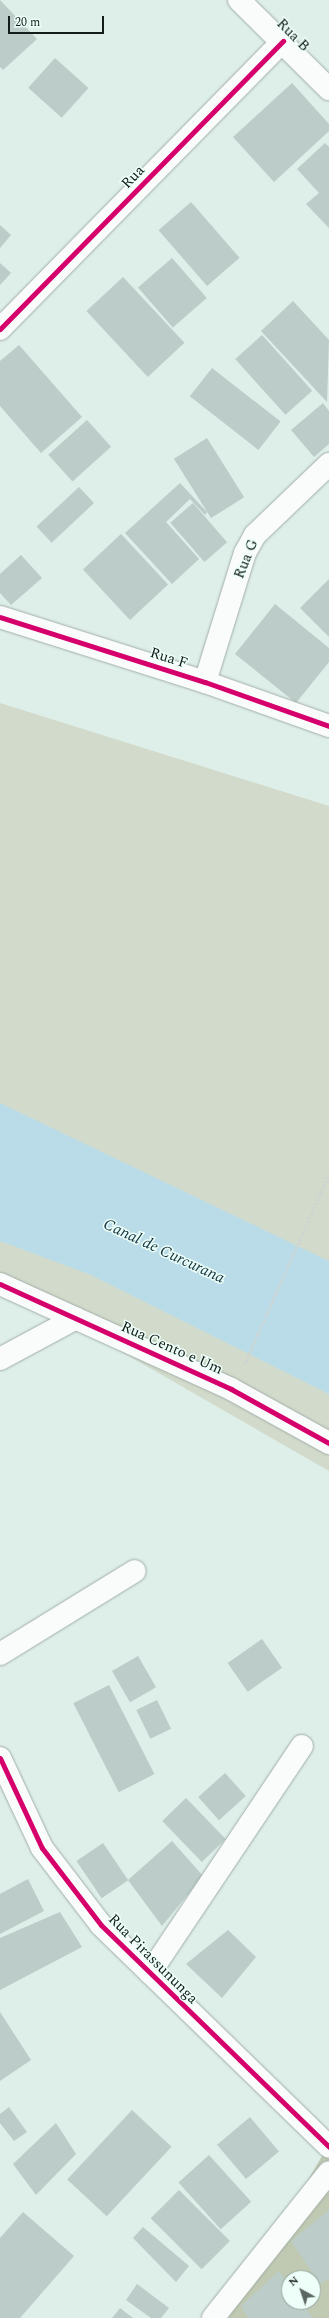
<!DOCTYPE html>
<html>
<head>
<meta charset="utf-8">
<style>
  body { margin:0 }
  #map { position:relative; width:329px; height:2318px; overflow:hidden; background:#deeee8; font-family:Spectral,serif }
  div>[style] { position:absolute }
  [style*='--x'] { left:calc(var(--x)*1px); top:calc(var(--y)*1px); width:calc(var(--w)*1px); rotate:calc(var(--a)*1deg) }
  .green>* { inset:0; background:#d2dbcb }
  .forest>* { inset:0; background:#c0c9b1 }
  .water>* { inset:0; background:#badce8 }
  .building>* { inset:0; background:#bbccc9; transform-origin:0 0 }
  .path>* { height:2.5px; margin-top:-1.25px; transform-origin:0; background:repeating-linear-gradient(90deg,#ced3d1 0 2px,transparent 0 4px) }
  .roads { filter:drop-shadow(0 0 1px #a1aea9) drop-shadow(0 0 1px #a1aea9) }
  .minor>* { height:22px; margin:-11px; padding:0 11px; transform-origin:11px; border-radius:11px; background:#fafcfc }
  .cycleway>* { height:5px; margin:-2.5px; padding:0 2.5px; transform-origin:2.5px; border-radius:2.5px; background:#d6006c }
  span { translate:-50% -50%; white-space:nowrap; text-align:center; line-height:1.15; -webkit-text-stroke:3px #edfff8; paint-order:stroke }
  .street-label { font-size:15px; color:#121c18 }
  .water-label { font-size:16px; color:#103443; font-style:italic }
  .north { position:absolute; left:281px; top:2270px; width:40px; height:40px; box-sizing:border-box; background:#edfff8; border:1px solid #95a49e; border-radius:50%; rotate:320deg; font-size:11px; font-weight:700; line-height:16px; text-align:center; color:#121c18 }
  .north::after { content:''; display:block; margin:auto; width:14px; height:18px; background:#596661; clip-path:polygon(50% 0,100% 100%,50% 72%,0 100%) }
  .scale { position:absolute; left:8px; top:16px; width:96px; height:18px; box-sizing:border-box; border:2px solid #121c18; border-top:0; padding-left:5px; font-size:12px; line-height:14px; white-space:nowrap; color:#121c18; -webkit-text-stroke:3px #edfff8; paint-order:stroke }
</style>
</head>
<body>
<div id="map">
  <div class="green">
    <div style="clip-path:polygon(0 703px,329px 806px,329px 1471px,0 1282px)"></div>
  </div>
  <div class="forest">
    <div style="clip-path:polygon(evenodd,329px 2144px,329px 2318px,228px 2318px,329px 2144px,289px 2278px,313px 2278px,313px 2302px,289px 2302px,289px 2278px)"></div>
  </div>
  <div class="water">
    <div style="clip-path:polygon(0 1103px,329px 1261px,329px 1394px,91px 1275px,0 1241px)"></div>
  </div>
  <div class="building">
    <div style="clip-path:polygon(0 0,37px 39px,3px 70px,0 67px)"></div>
    <div style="left:55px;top:58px;width:45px;height:40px;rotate:42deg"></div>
    <div style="clip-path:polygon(292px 83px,329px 124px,329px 131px,274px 182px,233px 137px)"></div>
    <div style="clip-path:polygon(325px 143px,329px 147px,329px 228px,306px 204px,319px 193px,297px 169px)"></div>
    <div style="left:191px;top:202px;width:74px;height:43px;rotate:49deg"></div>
    <div style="clip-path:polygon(0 225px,11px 235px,0 248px)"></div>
    <div style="left:172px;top:258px;width:53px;height:45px;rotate:49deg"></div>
    <div style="clip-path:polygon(0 263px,11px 273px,0 285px)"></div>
    <div style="left:123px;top:277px;width:90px;height:50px;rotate:47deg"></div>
    <div style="clip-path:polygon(293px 301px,329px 340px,327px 402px,261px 331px)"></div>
    <div style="left:262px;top:335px;width:75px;height:36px;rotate:48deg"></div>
    <div style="clip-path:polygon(19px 345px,82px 417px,41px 453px,0 406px,0 361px)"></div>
    <div style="left:212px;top:368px;width:87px;height:36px;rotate:38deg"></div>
    <div style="clip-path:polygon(323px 403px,329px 411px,329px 444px,314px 457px,291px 430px)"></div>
    <div style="left:87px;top:420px;width:36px;height:52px;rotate:48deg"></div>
    <div style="left:207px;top:438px;width:70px;height:39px;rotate:58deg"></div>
    <div style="clip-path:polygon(180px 483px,207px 512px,205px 515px,190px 499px,166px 522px,199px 559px,172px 584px,125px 533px)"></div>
    <div style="left:79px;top:487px;width:22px;height:58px;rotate:47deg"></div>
    <div style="left:193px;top:503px;width:52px;height:30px;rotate:49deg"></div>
    <div style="left:121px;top:534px;width:69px;height:52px;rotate:47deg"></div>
    <div style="clip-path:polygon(21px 555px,42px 578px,11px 605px,0 593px,0 574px)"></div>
    <div style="clip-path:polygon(329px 579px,329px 637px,300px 608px)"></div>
    <div style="clip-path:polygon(275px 604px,329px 648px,329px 662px,296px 703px,235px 654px)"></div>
    <div style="left:262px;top:1639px;width:35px;height:42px;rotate:55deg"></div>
    <div style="left:138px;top:1656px;width:36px;height:30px;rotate:60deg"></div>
    <div style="left:109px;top:1685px;width:100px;height:40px;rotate:63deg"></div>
    <div style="left:157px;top:1700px;width:32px;height:23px;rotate:64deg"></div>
    <div style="left:225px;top:1773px;width:31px;height:36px;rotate:48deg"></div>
    <div style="left:186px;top:1798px;width:57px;height:33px;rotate:46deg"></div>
    <div style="clip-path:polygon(172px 1841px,203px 1876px,162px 1926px,128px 1880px)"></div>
    <div style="left:103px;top:1843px;width:45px;height:32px;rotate:56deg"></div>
    <div style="clip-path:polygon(28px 1879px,44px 1911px,0 1934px,0 1894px)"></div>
    <div style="clip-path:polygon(60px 1912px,82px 1947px,0 1990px,0 1938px)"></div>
    <div style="clip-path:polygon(228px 1930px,256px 1957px,222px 1998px,186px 1964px)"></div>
    <div style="clip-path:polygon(0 2012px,31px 2060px,0 2081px)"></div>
    <div style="clip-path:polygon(9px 2107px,27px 2132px,14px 2141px,0 2123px,0 2114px)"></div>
    <div style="left:132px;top:2110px;width:54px;height:95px;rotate:43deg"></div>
    <div style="left:250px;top:2117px;width:45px;height:43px;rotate:50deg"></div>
    <div style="clip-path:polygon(56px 2123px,76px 2154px,36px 2195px,13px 2164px)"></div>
    <div style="left:209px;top:2155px;width:63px;height:41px;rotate:48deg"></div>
    <div style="left:179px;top:2190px;width:72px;height:40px;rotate:45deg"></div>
    <div style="clip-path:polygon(329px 2210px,329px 2237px,323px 2230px,329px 2238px,329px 2278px,320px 2284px,291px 2241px)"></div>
    <div style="clip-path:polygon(23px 2212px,74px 2256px,20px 2318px,0 2318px,0 2238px)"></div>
    <div style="clip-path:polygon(143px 2227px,189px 2266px,176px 2282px,133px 2238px)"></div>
    <div style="clip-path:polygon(279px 2271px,289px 2284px,289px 2302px,301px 2302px,313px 2318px,248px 2318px,241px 2306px)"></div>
    <div style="clip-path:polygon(137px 2284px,169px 2308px,161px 2318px,151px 2318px,126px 2300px)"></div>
    <div style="clip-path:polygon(120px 2308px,133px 2318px,112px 2318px)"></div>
  </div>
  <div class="path">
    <div style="--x:244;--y:1365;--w:209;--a:-66"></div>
  </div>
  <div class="roads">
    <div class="minor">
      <div style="--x:239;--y:0;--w:127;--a:44.7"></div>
      <div style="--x:0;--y:329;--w:404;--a:-45.5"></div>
      <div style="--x:0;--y:617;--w:215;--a:17.6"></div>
      <div style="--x:205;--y:682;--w:132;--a:19.5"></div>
      <div style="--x:205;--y:682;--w:135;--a:-72.8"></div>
      <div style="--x:245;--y:553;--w:21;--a:-61"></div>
      <div style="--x:255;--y:535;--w:103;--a:-43.8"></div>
      <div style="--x:0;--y:1284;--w:254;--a:24.4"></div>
      <div style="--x:231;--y:1389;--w:112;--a:28.9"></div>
      <div style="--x:0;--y:1359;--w:86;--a:-28.3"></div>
      <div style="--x:0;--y:1654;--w:158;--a:-31.6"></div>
      <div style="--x:0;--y:1758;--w:99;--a:65"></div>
      <div style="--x:42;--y:1848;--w:97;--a:52.5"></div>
      <div style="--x:101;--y:1925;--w:318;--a:44.2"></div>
      <div style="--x:150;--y:1973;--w:273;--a:-56.2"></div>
      <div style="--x:213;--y:2318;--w:186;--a:-51.5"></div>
    </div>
  </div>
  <div class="cycleway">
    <div style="--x:0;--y:329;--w:404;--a:-45.5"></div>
    <div style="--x:0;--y:617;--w:215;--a:17.6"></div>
    <div style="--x:205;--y:682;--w:132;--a:19.5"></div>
    <div style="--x:0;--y:1284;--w:254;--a:24.4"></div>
    <div style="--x:231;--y:1389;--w:112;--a:28.9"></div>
    <div style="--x:0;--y:1758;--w:99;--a:65"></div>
    <div style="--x:42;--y:1848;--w:97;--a:52.5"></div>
    <div style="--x:101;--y:1925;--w:318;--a:44.2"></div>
  </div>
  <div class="street-label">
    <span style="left:293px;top:35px;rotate:45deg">Rua B</span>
    <span style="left:133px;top:177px;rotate:-46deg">Rua</span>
    <span style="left:246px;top:559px;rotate:-68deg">Rua G</span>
    <span style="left:169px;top:658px;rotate:17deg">Rua F</span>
    <span style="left:172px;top:1348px;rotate:24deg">Rua Cento e Um</span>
    <span style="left:153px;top:1959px;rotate:45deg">Rua Pirassununga</span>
  </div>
  <div class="water-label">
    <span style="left:164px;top:1251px;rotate:25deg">Canal de Curcurana</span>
  </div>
  <div class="north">N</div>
  <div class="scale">20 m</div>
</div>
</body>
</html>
